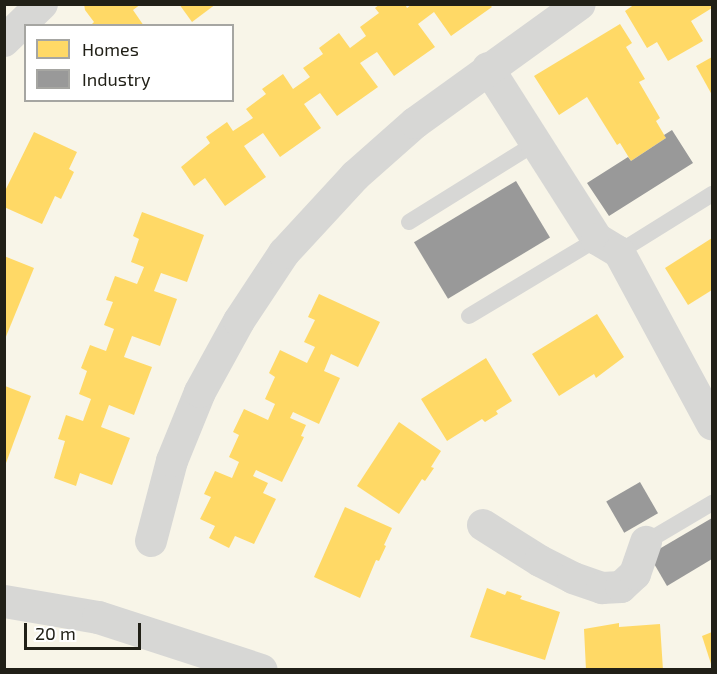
<!DOCTYPE html>
<html>
<head>
<meta charset="utf-8">
<style>
  body { margin:0 }
  #map { position:relative; width:717px; height:674px; overflow:hidden; background:#f8f5e8; font-family:"Exo 2",sans-serif }
  div>[style] { position:absolute }
  [style*='--x'] { left:calc(var(--x)*1px); top:calc(var(--y)*1px); width:calc(var(--w)*1px); rotate:calc(var(--a)*1deg) }
  .homes>* { inset:0; background:#ffd966 }
  .industry>* { inset:0; background:#999; transform-origin:0 0 }
  .service>* { height:16px; margin:-8px; padding:0 8px; transform-origin:8px; border-radius:8px; background:#d7d7d5 }
  .minor>* { height:32px; margin:-16px; padding:0 16px; transform-origin:16px; border-radius:16px; background:#d7d7d5 }
  .secondary>* { height:33px; margin:-16.5px; padding:0 16.5px; transform-origin:16.5px; border-radius:16.5px; background:#d7d7d5 }
  span { translate:-50% -50%; white-space:nowrap; text-align:center; line-height:1.15; -webkit-text-stroke:6px #fff; paint-order:stroke }
  .frame { position:absolute; inset:0; border:6px solid #212017; pointer-events:none }
  .legend { position:absolute; left:24px; top:24px; width:210px; height:78px; box-sizing:border-box; background:#fff; border:2px solid #a6a6a2; margin:0; padding:8px 10px; list-style:none; font-size:18px; color:#212017 }
  .legend li { display:flex; align-items:center; gap:12px; height:30px }
  .legend b { width:30px; border:2px solid #a6a6a2 }
  .scale { position:absolute; left:24px; top:623px; width:117px; height:27px; box-sizing:border-box; border:3px solid #212017; border-top:0; padding-left:8px; font-size:18px; line-height:21px; white-space:nowrap; color:#212017; -webkit-text-stroke:4px #fff; paint-order:stroke }
</style>
</head>
<body>
<div id="map">
  <div class="homes">
    <div style="clip-path:polygon(84px 4px,141px 4px,133px 10px,144px 26px,90px 26px,94px 22px,85px 10px)"></div>
    <div style="clip-path:polygon(179px 4px,216px 4px,192px 22px)"></div>
    <div style="clip-path:polygon(380px 4px,405px 4px,407px 8px,411px 5px,490px 5px,492px 7px,451px 36px,434px 12px,418px 24px,435px 47px,394px 76px,377px 52px,360px 63px,378px 87px,337px 116px,320px 93px,304px 104px,321px 128px,280px 157px,263px 133px,244px 146px,266px 177px,225px 206px,205px 178px,194px 186px,181px 167px,210px 143px,206px 137px,227px 122px,233px 131px,253px 118px,246px 109px,266px 94px,262px 89px,283px 74px,293px 89px,310px 77px,303px 68px,323px 54px,319px 48px,339px 33px,350px 48px,366px 36px,360px 27px,379px 13px,375px 8px)"></div>
    <div style="clip-path:polygon(635px 4px,712px 4px,712px 8px,691px 21px,703px 41px,668px 61px,657px 42px,647px 48px,625px 11px)"></div>
    <div style="clip-path:polygon(620px 24px,632px 43px,626px 47px,645px 79px,639px 82px,660px 118px,656px 121px,666px 138px,631px 161px,620px 143px,617px 145px,587px 97px,559px 115px,534px 76px)"></div>
    <div style="clip-path:polygon(712px 57px,712px 95px,696px 66px)"></div>
    <div style="clip-path:polygon(34px 132px,77px 152px,69px 169px,74px 172px,61px 199px,55px 196px,42px 224px,4px 207px,4px 193px)"></div>
    <div style="clip-path:polygon(142px 212px,204px 235px,187px 282px,161px 273px,154px 291px,177px 299px,160px 346px,132px 336px,124px 357px,152px 367px,134px 415px,109px 405px,101px 427px,130px 438px,112px 485px,80px 473px,76px 486px,54px 478px,65px 441px,58px 439px,66px 415px,83px 421px,91px 399px,79px 394px,87px 371px,81px 368px,90px 345px,106px 351px,114px 329px,104px 325px,113px 302px,106px 300px,115px 276px,137px 284px,144px 267px,131px 262px,139px 239px,133px 236px)"></div>
    <div style="clip-path:polygon(712px 238px,712px 290px,688px 305px,665px 268px)"></div>
    <div style="clip-path:polygon(4px 256px,34px 268px,5px 339px,4px 339px)"></div>
    <div style="clip-path:polygon(319px 294px,380px 322px,358px 367px,331px 354px,324px 371px,340px 378px,319px 424px,293px 412px,290px 418px,306px 425px,301px 436px,304px 437px,282px 482px,256px 470px,253px 476px,268px 483px,263px 493px,276px 499px,254px 544px,235px 536px,229px 548px,209px 538px,215px 526px,200px 519px,211px 497px,204px 494px,215px 471px,232px 478px,239px 462px,229px 457px,239px 435px,233px 432px,244px 409px,268px 420px,275px 404px,265px 399px,275px 377px,269px 373px,280px 350px,307px 363px,315px 347px,304px 342px,315px 320px,308px 317px)"></div>
    <div style="clip-path:polygon(597px 314px,624px 357px,596px 378px,594px 374px,559px 396px,532px 354px)"></div>
    <div style="clip-path:polygon(486px 358px,512px 401px,496px 411px,498px 414px,485px 422px,482px 419px,447px 441px,421px 399px)"></div>
    <div style="clip-path:polygon(5px 386px,31px 396px,6px 463px,5px 462px)"></div>
    <div style="clip-path:polygon(399px 422px,441px 451px,431px 467px,434px 468px,425px 481px,422px 479px,399px 514px,357px 486px)"></div>
    <div style="clip-path:polygon(345px 507px,392px 528px,384px 545px,386px 546px,379px 561px,376px 560px,360px 598px,314px 577px)"></div>
    <div style="clip-path:polygon(487px 588px,505px 595px,507px 591px,522px 596px,520px 599px,560px 612px,545px 660px,470px 637px)"></div>
    <div style="clip-path:polygon(619px 623px,619px 627px,660px 624px,663px 670px,586px 670px,584px 629px)"></div>
    <div style="clip-path:polygon(712px 632px,712px 667px,702px 636px)"></div>
  </div>
  <div class="industry">
    <div style="clip-path:polygon(672px 130px,693px 163px,609px 216px,587px 183px,628px 157px,631px 161px,666px 138px,664px 135px)"></div>
    <div style="left:516px;top:181px;width:66px;height:119px;rotate:59deg"></div>
    <div style="left:640px;top:482px;width:36px;height:39px;rotate:60deg"></div>
    <div style="clip-path:polygon(712px 518px,712px 559px,667px 586px,649px 555px)"></div>
  </div>
  <div class="service">
    <div style="--x:409;--y:222;--w:150;--a:-31.9"></div>
    <div style="--x:619;--y:252;--w:110;--a:-31.9"></div>
    <div style="--x:469;--y:316;--w:149;--a:-31"></div>
    <div style="--x:646;--y:542;--w:77;--a:-30.6"></div>
  </div>
  <div class="minor">
    <div style="--x:4;--y:41;--w:53;--a:-44.2"></div>
    <div style="--x:488;--y:68;--w:203;--a:57.5"></div>
    <div style="--x:597;--y:239;--w:26;--a:31"></div>
    <div style="--x:619;--y:252;--w:196;--a:61.6"></div>
    <div style="--x:483;--y:525;--w:67;--a:32.3"></div>
    <div style="--x:540;--y:561;--w:37;--a:27"></div>
    <div style="--x:573;--y:578;--w:31;--a:19"></div>
    <div style="--x:602;--y:588;--w:19;--a:-3"></div>
    <div style="--x:621;--y:587;--w:19;--a:-43"></div>
    <div style="--x:635;--y:574;--w:34;--a:-71"></div>
    <div style="--x:151;--y:541;--w:83;--a:-75.3"></div>
    <div style="--x:172;--y:461;--w:74;--a:-67.9"></div>
    <div style="--x:200;--y:392;--w:81;--a:-61.2"></div>
    <div style="--x:239;--y:321;--w:82;--a:-56.5"></div>
    <div style="--x:284;--y:253;--w:105;--a:-47.3"></div>
    <div style="--x:355;--y:176;--w:80;--a:-41.5"></div>
    <div style="--x:415;--y:123;--w:203;--a:-35.8"></div>
  </div>
  <div class="secondary">
    <div style="--x:4;--y:601;--w:95;--a:9.7"></div>
    <div style="--x:98;--y:617;--w:171;--a:18"></div>
  </div>
  <div class="frame"></div>
  <ul class="legend">
  <li><b style="height:16px;background:#ffd966"></b>Homes</li>
  <li><b style="height:16px;background:#999"></b>Industry</li>
  </ul>
  <div class="scale">20 m</div>
</div>
</body>
</html>
